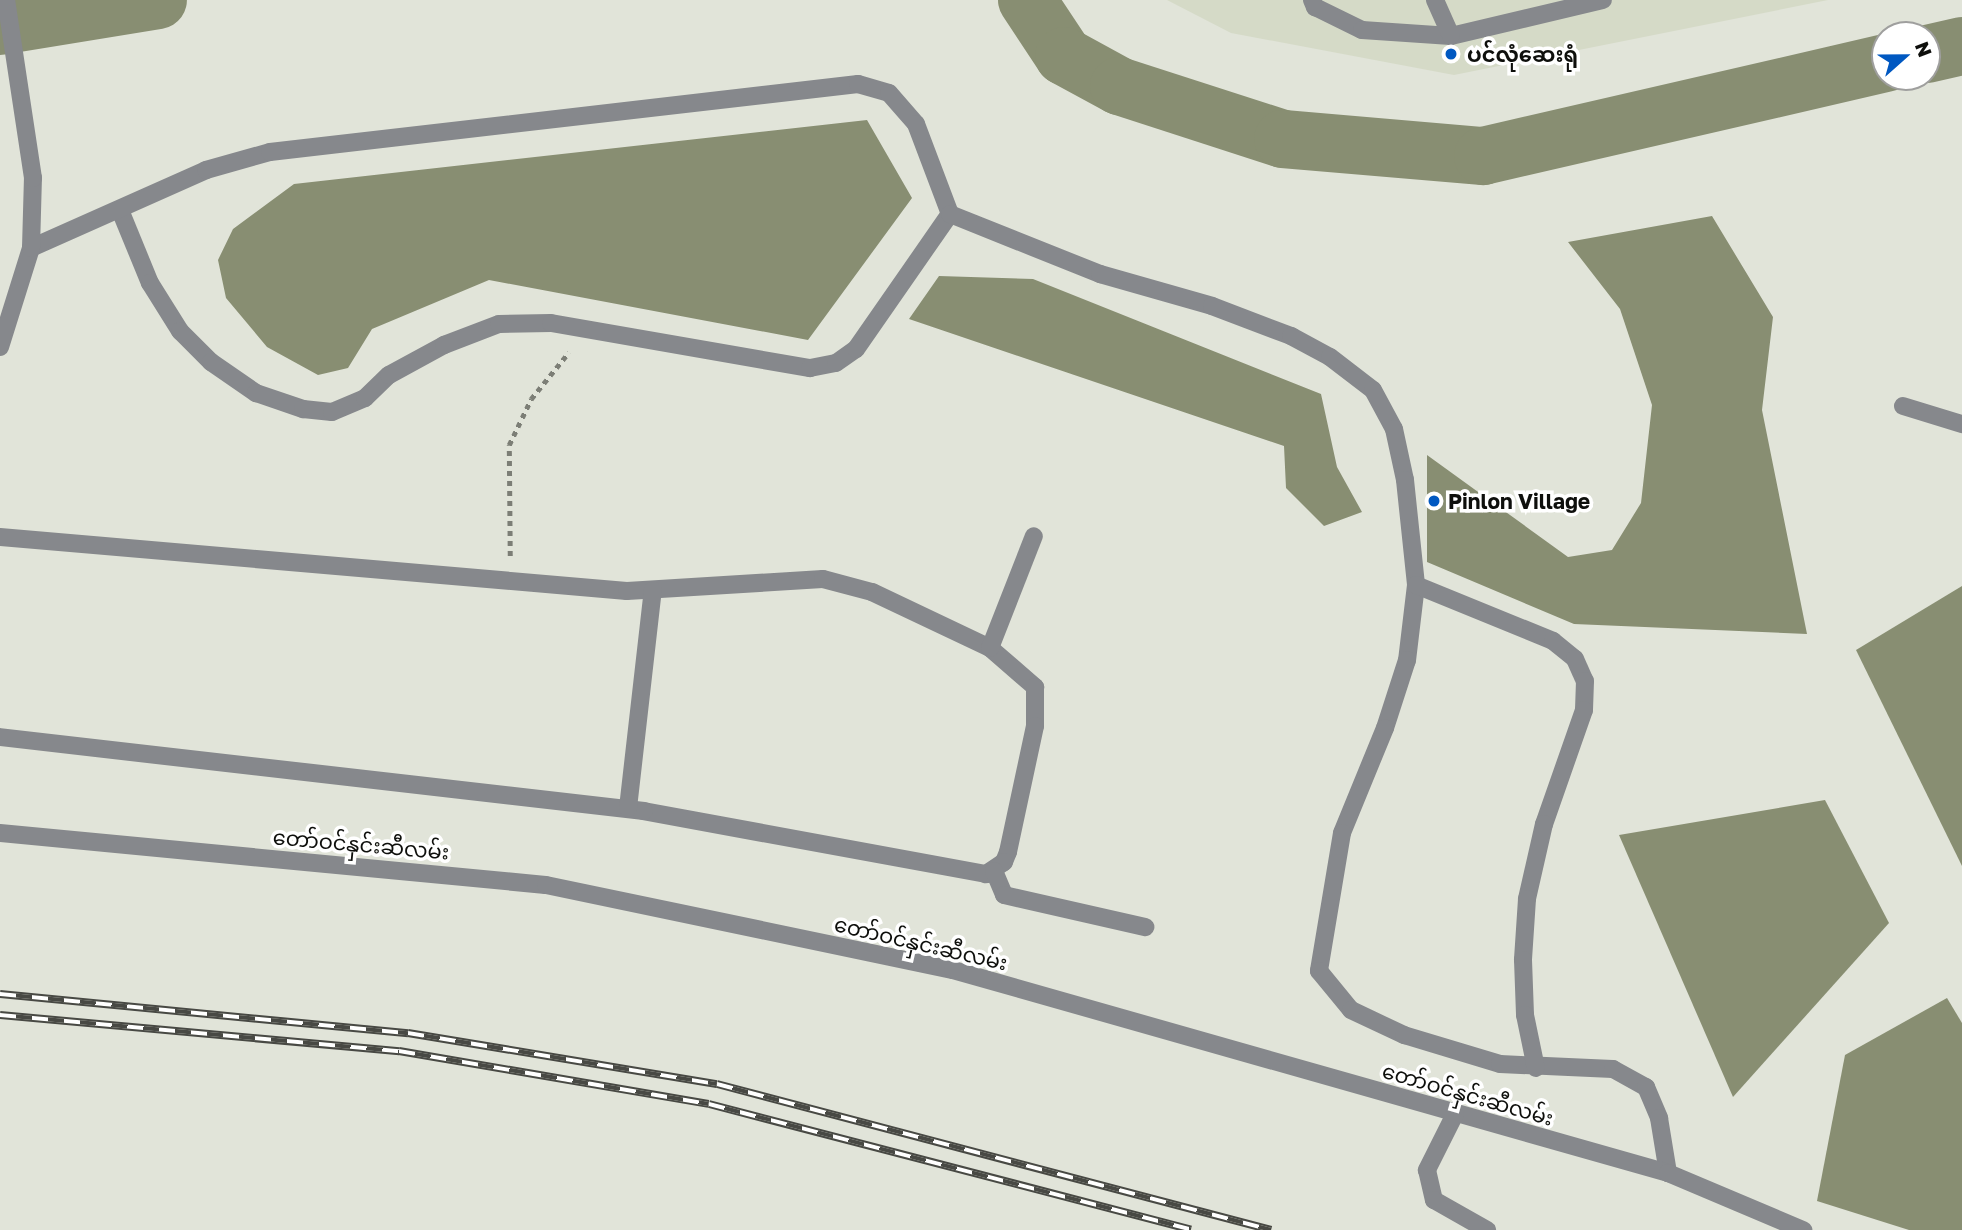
<!DOCTYPE html>
<html>
<head>
<meta charset="utf-8">
<style>
  body { margin:0 }
  #map { position:relative; width:1962px; height:1230px; overflow:hidden; background:#e1e4d9; font-family:"Golos Text","Noto Sans Myanmar",sans-serif }
  div>[style] { position:absolute }
  [style*='--x'] { left:calc(var(--x)*1px); top:calc(var(--y)*1px); width:calc(var(--w)*1px); rotate:calc(var(--a)*1deg) }
  .built>* { inset:0; background:#d5dac7 }
  .water>* { inset:0; background:#888e72 }
  .river>* { height:58px; margin:-29px; padding:0 29px; transform-origin:29px; border-radius:29px; background:#888e72 }
  .path>* { height:4.5px; margin-top:-2.25px; transform-origin:0; background:repeating-linear-gradient(90deg,#7c7e76 0 5px,transparent 0 10px) }
  .minor>* { height:18px; margin:-9px; padding:0 9px; transform-origin:9px; border-radius:9px; background:#86888c }
  .rail>* { height:8px; margin-top:-4px; transform-origin:0; background:repeating-linear-gradient(90deg,#fff 0 16px,#484944 0 32px); box-sizing:border-box; border-block:2px solid #484944 }
  .dots>* { width:19px; height:19px; translate:-50% -50%; box-sizing:border-box; border:4px solid #fff; border-radius:50% }
  span { translate:-50% -50%; white-space:nowrap; text-align:center; line-height:1.15; -webkit-text-stroke:7px #fff; paint-order:stroke }
  .poi-label { font-size:21px; color:#0e0f0c; font-weight:700 }
  .left { translate:0 -50%; text-align:left }
  .street-label { font-size:21px; color:#0e0f0c }
  .north { position:absolute; left:1871px; top:21px; width:70px; height:70px; box-sizing:border-box; background:#fff; border:2px solid #9f9f9e; border-radius:50%; rotate:69deg; font-size:19px; font-weight:700; line-height:28px; text-align:center; color:#0e0f0c }
  .north::after { content:''; display:block; margin:auto; width:24px; height:32px; background:#0058c1; clip-path:polygon(50% 0,100% 100%,50% 72%,0 100%) }
</style>
</head>
<body>
<div id="map">
  <div class="built">
    <div style="clip-path:polygon(1167px 0,1828px 0,1454px 75px,1231px 33px)"></div>
  </div>
  <div class="water">
    <div style="clip-path:polygon(867px 120px,912px 198px,808px 340px,489px 280px,372px 329px,348px 368px,318px 375px,267px 347px,226px 298px,218px 260px,233px 229px,294px 184px)"></div>
    <div style="clip-path:polygon(1712px 216px,1773px 317px,1762px 410px,1807px 634px,1574px 624px,1427px 562px,1427px 455px,1568px 557px,1612px 550px,1641px 503px,1652px 405px,1620px 309px,1568px 242px)"></div>
    <div style="clip-path:polygon(939px 276px,1033px 279px,1321px 394px,1337px 467px,1362px 512px,1324px 526px,1286px 488px,1284px 446px,909px 319px)"></div>
    <div style="clip-path:polygon(1962px 586px,1962px 866px,1856px 650px)"></div>
    <div style="clip-path:polygon(1825px 800px,1889px 923px,1733px 1097px,1619px 835px)"></div>
    <div style="clip-path:polygon(1947px 998px,1962px 1023px,1962px 1230px,1909px 1230px,1817px 1201px,1845px 1055px)"></div>
  </div>
  <div class="river">
    <div style="--x:1027;--y:0;--w:67;--a:56.5"></div>
    <div style="--x:1064;--y:56;--w:63;--a:28.6"></div>
    <div style="--x:1119;--y:86;--w:172;--a:17.9"></div>
    <div style="--x:1283;--y:139;--w:201;--a:4.9"></div>
    <div style="--x:1483;--y:156;--w:413;--a:-13"></div>
    <div style="--x:0;--y:26;--w:160;--a:-9.3"></div>
    <div style="--x:1927;--y:54;--w:36;--a:-13"></div>
  </div>
  <div class="path">
    <div style="--x:510;--y:556;--w:111;--a:-90.5"></div>
    <div style="--x:509;--y:445;--w:51;--a:-64.4"></div>
    <div style="--x:531;--y:399;--w:60;--a:-51"></div>
  </div>
  <div class="minor">
    <div style="--x:1312;--y:0;--w:8;--a:67"></div>
    <div style="--x:1315;--y:7;--w:52;--a:26.1"></div>
    <div style="--x:1362;--y:30;--w:89;--a:3.9"></div>
    <div style="--x:1451;--y:36;--w:156;--a:-13.3"></div>
    <div style="--x:1435;--y:0;--w:39;--a:66"></div>
    <div style="--x:120;--y:210;--w:79;--a:67.7"></div>
    <div style="--x:150;--y:283;--w:57;--a:58"></div>
    <div style="--x:180;--y:331;--w:44;--a:45"></div>
    <div style="--x:211;--y:362;--w:55;--a:34.6"></div>
    <div style="--x:256;--y:393;--w:50;--a:18.8"></div>
    <div style="--x:303;--y:409;--w:29;--a:6"></div>
    <div style="--x:332;--y:412;--w:36;--a:-23"></div>
    <div style="--x:365;--y:398;--w:33;--a:-44"></div>
    <div style="--x:389;--y:375;--w:63;--a:-28.6"></div>
    <div style="--x:444;--y:345;--w:59;--a:-20.9"></div>
    <div style="--x:499;--y:324;--w:52;--a:-1.1"></div>
    <div style="--x:551;--y:323;--w:263;--a:9.9"></div>
    <div style="--x:810;--y:368;--w:26;--a:-11"></div>
    <div style="--x:836;--y:363;--w:24;--a:-35"></div>
    <div style="--x:856;--y:349;--w:165;--a:-55.2"></div>
    <div style="--x:31;--y:248;--w:192;--a:-24"></div>
    <div style="--x:206;--y:170;--w:66;--a:-15.7"></div>
    <div style="--x:270;--y:152;--w:592;--a:-6.6"></div>
    <div style="--x:858;--y:84;--w:32;--a:16"></div>
    <div style="--x:889;--y:93;--w:41;--a:48.9"></div>
    <div style="--x:916;--y:124;--w:96;--a:69.3"></div>
    <div style="--x:950;--y:214;--w:162;--a:21.8"></div>
    <div style="--x:1100;--y:274;--w:116;--a:15.9"></div>
    <div style="--x:1212;--y:306;--w:85;--a:20.8"></div>
    <div style="--x:1291;--y:336;--w:44;--a:28.3"></div>
    <div style="--x:1330;--y:357;--w:54;--a:37.5"></div>
    <div style="--x:1373;--y:390;--w:44;--a:61.7"></div>
    <div style="--x:1394;--y:429;--w:52;--a:77.8"></div>
    <div style="--x:1405;--y:480;--w:106;--a:84"></div>
    <div style="--x:1416;--y:585;--w:76;--a:96.8"></div>
    <div style="--x:1407;--y:660;--w:71;--a:107.9"></div>
    <div style="--x:1385;--y:728;--w:113;--a:112.3"></div>
    <div style="--x:1342;--y:833;--w:140;--a:99.5"></div>
    <div style="--x:1319;--y:971;--w:50;--a:50.6"></div>
    <div style="--x:1351;--y:1010;--w:59;--a:25.3"></div>
    <div style="--x:1404;--y:1035;--w:100;--a:16.8"></div>
    <div style="--x:1500;--y:1064;--w:113;--a:2.5"></div>
    <div style="--x:1613;--y:1069;--w:38;--a:29"></div>
    <div style="--x:1646;--y:1087;--w:34;--a:67"></div>
    <div style="--x:1659;--y:1118;--w:56;--a:80.7"></div>
    <div style="--x:0;--y:347;--w:104;--a:-72.6"></div>
    <div style="--x:31;--y:248;--w:70;--a:-88.4"></div>
    <div style="--x:33;--y:178;--w:180;--a:-98.6"></div>
    <div style="--x:1903;--y:406;--w:62;--a:17"></div>
    <div style="--x:0;--y:537;--w:629;--a:4.92"></div>
    <div style="--x:627;--y:591;--w:196;--a:-3.5"></div>
    <div style="--x:823;--y:579;--w:51;--a:14.9"></div>
    <div style="--x:872;--y:592;--w:131;--a:25.4"></div>
    <div style="--x:990;--y:648;--w:60;--a:40.9"></div>
    <div style="--x:1035;--y:687;--w:39;--a:90"></div>
    <div style="--x:1035;--y:726;--w:129;--a:102.1"></div>
    <div style="--x:1008;--y:852;--w:11;--a:112"></div>
    <div style="--x:1004;--y:862;--w:22;--a:146"></div>
    <div style="--x:986;--y:874;--w:348;--a:-169.6"></div>
    <div style="--x:644;--y:811;--w:648;--a:-173.45"></div>
    <div style="--x:1416;--y:585;--w:148;--a:22.2"></div>
    <div style="--x:1553;--y:641;--w:28;--a:39"></div>
    <div style="--x:1575;--y:659;--w:24;--a:66"></div>
    <div style="--x:1585;--y:681;--w:29;--a:92"></div>
    <div style="--x:1584;--y:710;--w:121;--a:109.3"></div>
    <div style="--x:1544;--y:824;--w:77;--a:102.8"></div>
    <div style="--x:1527;--y:899;--w:61;--a:93.8"></div>
    <div style="--x:1523;--y:960;--w:55;--a:87.9"></div>
    <div style="--x:1525;--y:1015;--w:54;--a:78.3"></div>
    <div style="--x:990;--y:648;--w:120;--a:-68.6"></div>
    <div style="--x:628;--y:808;--w:219;--a:-83.5"></div>
    <div style="--x:0;--y:833;--w:548;--a:5.44"></div>
    <div style="--x:546;--y:885;--w:416;--a:11.8"></div>
    <div style="--x:953;--y:970;--w:743;--a:15.85"></div>
    <div style="--x:1668;--y:1173;--w:147;--a:22.9"></div>
    <div style="--x:994;--y:871;--w:26;--a:67"></div>
    <div style="--x:1004;--y:895;--w:145;--a:12.8"></div>
    <div style="--x:1455;--y:1114;--w:63;--a:116.6"></div>
    <div style="--x:1427;--y:1170;--w:31;--a:77"></div>
    <div style="--x:1434;--y:1200;--w:61;--a:29.5"></div>
  </div>
  <div class="rail">
    <div style="--x:0;--y:994;--w:410;--a:5.5"></div>
    <div style="--x:408;--y:1033;--w:313;--a:9.4"></div>
    <div style="--x:717;--y:1084;--w:573;--a:14.76"></div>
    <div style="--x:0;--y:1015;--w:401;--a:5.2"></div>
    <div style="--x:399;--y:1051;--w:314;--a:9.7"></div>
    <div style="--x:709;--y:1104;--w:498;--a:14.6"></div>
  </div>
  <div class="dots">
    <div style="left:1451px;top:54px;background:#0058c1"></div>
    <div style="left:1434px;top:501px;background:#0058c1"></div>
  </div>
  <div class="poi-label">
    <span class="left" style="left:1467px;top:54px">ပင်လုံဆေးရုံ</span>
    <span class="left" style="left:1448px;top:501px">Pinlon Village</span>
  </div>
  <div class="street-label">
    <span style="left:361px;top:844px;rotate:5deg">တော်ဝင်နှင်းဆီလမ်း</span>
    <span style="left:921px;top:943px;rotate:13deg">တော်ဝင်နှင်းဆီလမ်း</span>
    <span style="left:1468px;top:1094px;rotate:16deg">တော်ဝင်နှင်းဆီလမ်း</span>
  </div>
  <div class="north">N</div>
</div>
</body>
</html>
